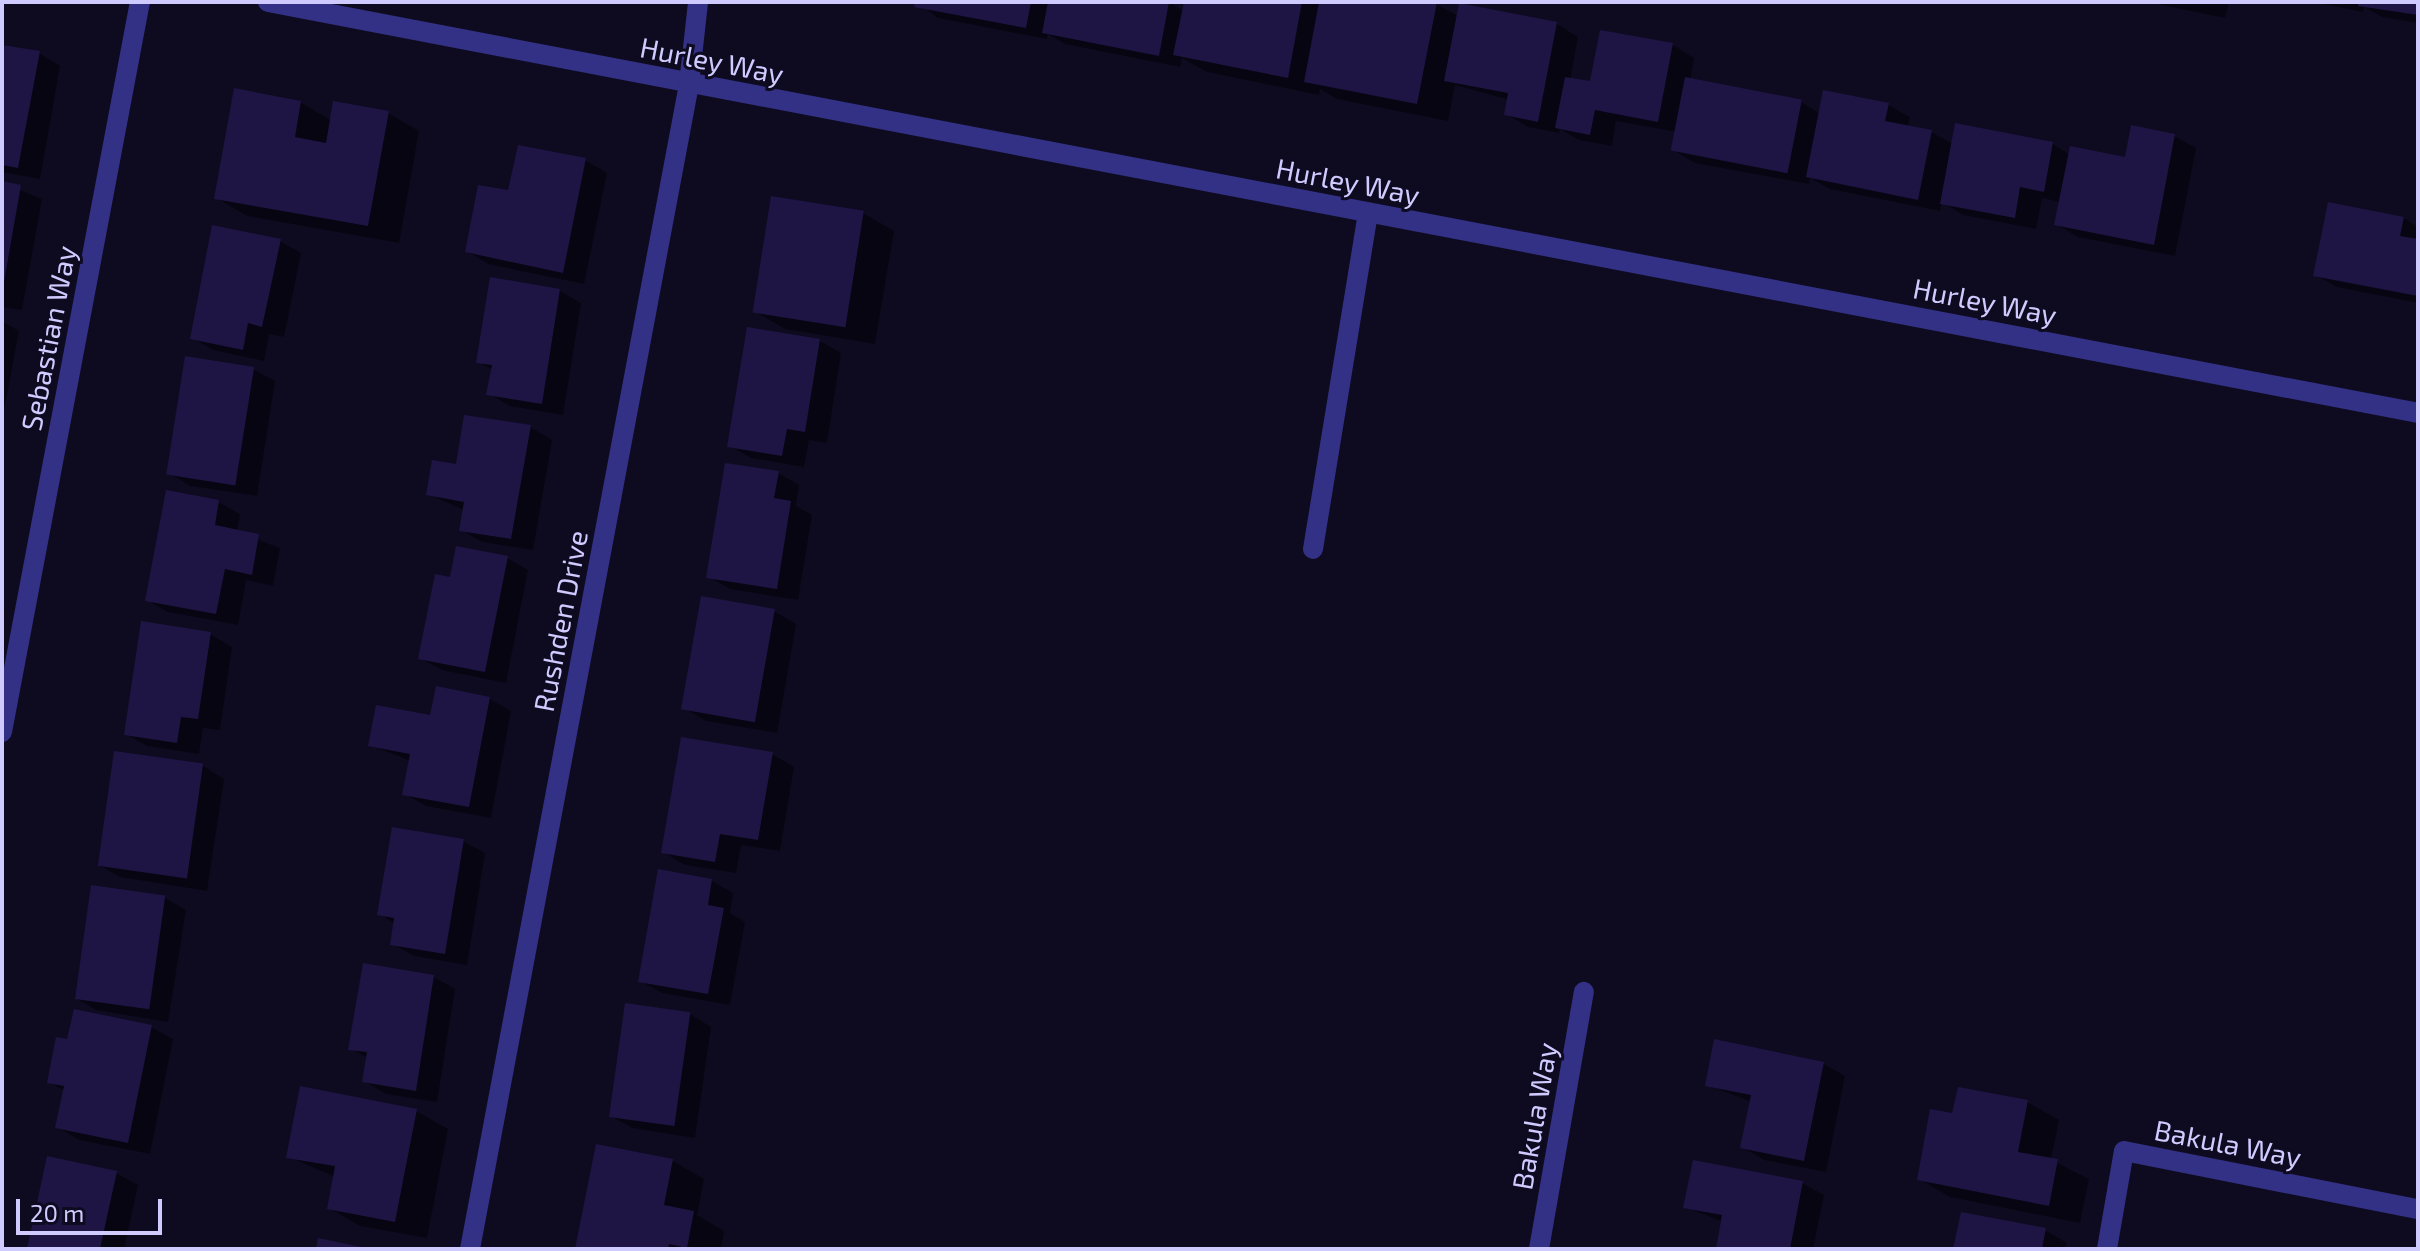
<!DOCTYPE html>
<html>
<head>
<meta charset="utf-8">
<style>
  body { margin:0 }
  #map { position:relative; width:2420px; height:1251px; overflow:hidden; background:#0e0b21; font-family:"Exo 2",sans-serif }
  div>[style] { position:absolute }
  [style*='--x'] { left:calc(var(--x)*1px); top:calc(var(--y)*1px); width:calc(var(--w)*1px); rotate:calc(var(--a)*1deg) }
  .shadow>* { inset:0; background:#0007 }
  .building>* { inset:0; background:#1e1544; transform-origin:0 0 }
  .minor>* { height:20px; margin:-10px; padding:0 10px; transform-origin:10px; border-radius:10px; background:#333185 }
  span { translate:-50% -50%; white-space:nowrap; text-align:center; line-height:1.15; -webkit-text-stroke:6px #0e0b21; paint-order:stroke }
  .street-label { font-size:28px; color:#d0cbff }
  .frame { position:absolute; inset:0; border:4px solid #d0cbff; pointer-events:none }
  .scale { position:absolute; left:16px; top:1199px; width:146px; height:36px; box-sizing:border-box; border:4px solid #d0cbff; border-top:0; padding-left:10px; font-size:24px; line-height:28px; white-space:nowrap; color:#d0cbff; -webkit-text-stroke:6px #0e0b21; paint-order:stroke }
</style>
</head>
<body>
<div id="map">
  <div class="shadow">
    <div style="clip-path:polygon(917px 2px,1169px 2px,1184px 11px,1186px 2px,1432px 2px,1459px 16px,1461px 6px,1557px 24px,1578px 37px,1570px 80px,1592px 84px,1601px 32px,1673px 45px,1694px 58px,1690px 80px,1801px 102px,1821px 114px,1888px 105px,1910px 117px,1908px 127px,1931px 132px,1953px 144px,1957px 126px,2053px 144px,2070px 155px,2126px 160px,2174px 136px,2196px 148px,2175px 256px,2078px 237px,2056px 224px,2061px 202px,2042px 198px,2036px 229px,1963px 215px,1942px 202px,1940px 211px,1830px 189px,1810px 178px,1809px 184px,1695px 163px,1673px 150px,1677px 132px,1616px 121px,1612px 146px,1579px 140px,1560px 129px,1559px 133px,1528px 127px,1506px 114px,1509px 100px,1455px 85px,1448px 121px,1337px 99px,1320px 89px,1319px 95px,1207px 72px,1182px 58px,1180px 67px,1065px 44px,1048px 34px,1047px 39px,938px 18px)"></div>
    <div style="clip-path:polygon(2147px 2px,2229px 2px,2225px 18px)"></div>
    <div style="clip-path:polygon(2313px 2px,2418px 2px,2418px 23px,2382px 17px,2364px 7px,2363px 12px)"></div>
    <div style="clip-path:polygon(2px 47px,39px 53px,60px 66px,40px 179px,2px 172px)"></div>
    <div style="clip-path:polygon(300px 102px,332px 121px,388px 113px,419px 131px,399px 243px,247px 216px,216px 198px)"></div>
    <div style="clip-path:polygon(585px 160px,607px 173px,584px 284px,488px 264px,467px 251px)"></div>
    <div style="clip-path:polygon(2px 183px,42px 199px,22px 310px,2px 307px)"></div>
    <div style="clip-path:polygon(863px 213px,894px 231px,875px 344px,785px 329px,754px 311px)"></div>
    <div style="clip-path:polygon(2404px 218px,2418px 227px,2418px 303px,2337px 287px,2316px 275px)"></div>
    <div style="clip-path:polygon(280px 241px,301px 253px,284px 337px,269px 334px,264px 361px,213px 350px,192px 338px)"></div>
    <div style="clip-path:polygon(492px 280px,560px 291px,581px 303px,563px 415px,510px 406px,489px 394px,493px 370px,478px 362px)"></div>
    <div style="clip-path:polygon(2px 321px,19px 331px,2px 421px)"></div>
    <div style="clip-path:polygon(748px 329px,820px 341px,841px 353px,827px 443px,809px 440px,804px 467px,751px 458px,730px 446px)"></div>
    <div style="clip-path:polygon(253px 369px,275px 381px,257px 496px,190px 486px,169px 473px)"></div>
    <div style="clip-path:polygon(530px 427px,552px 440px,533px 550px,482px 542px,461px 530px,464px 510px,428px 494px,458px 466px)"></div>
    <div style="clip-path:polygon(778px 473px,799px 485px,796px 506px,812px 515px,798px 600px,730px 589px,709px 577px)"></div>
    <div style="clip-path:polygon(218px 502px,240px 514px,237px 532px,280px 548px,273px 586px,246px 580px,238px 625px,168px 612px,147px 600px)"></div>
    <div style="clip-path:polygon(507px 558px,528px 570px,506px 683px,442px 670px,420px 658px,451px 579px)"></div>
    <div style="clip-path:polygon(774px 611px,796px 624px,777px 733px,706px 721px,684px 708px)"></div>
    <div style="clip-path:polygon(210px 634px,232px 647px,220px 730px,203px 728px,199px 754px,147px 746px,126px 734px)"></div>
    <div style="clip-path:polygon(437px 689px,490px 699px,511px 711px,491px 818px,426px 806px,405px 794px,411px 761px,370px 745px,432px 717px)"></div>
    <div style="clip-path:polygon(772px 754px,794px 767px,780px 851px,741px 845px,736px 873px,685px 865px,663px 852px)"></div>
    <div style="clip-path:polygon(203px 766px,224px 779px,207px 891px,120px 877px,99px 865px)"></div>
    <div style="clip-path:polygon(463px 841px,485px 853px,467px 965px,414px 956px,392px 944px,395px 924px,380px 914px)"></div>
    <div style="clip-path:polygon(712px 881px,733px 893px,730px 913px,745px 922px,730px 1005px,662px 993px,640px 981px)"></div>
    <div style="clip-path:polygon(165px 898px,186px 910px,168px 1022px,96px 1010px,74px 997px)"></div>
    <div style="clip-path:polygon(434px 977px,455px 989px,437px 1102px,386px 1094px,364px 1081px,368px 1058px,351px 1049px)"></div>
    <div style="clip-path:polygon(690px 1014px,711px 1027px,695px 1138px,632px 1128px,611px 1116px)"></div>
    <div style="clip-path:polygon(151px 1027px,173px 1039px,150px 1154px,79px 1140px,57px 1127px,65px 1091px,49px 1082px,69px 1041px)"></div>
    <div style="clip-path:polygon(1824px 1064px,1845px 1076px,1826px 1172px,1764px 1160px,1742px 1147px,1752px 1102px,1707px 1085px)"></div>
    <div style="clip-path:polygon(2027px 1102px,2059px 1120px,2051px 1160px,2089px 1179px,2080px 1223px,1950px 1197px,1919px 1179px,1954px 1115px)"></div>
    <div style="clip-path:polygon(416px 1111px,448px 1129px,427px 1238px,360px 1226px,329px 1208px,335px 1177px,289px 1157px)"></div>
    <div style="clip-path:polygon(673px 1161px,704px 1179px,697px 1215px,724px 1231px,721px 1249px,577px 1249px)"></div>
    <div style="clip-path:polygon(116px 1173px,138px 1185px,124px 1249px,29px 1249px)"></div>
    <div style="clip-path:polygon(1802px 1183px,1824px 1195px,1813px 1249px,1718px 1249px,1723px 1222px,1686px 1207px)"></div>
    <div style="clip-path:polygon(2045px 1230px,2067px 1243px,2065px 1249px,1955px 1249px)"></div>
  </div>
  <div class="building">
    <div style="clip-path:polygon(915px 2px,1031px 2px,1026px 28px,914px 7px)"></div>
    <div style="clip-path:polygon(1048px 2px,1169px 2px,1159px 56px,1042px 33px)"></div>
    <div style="clip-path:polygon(1184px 2px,1302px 2px,1288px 78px,1173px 55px)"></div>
    <div style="clip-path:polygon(1319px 2px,1437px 2px,1417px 104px,1304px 82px)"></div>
    <div style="clip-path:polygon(2358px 2px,2418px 2px,2418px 15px,2358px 6px)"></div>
    <div style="clip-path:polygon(1459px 3px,1557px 22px,1538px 122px,1504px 115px,1508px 93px,1444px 81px)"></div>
    <div style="clip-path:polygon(1600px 30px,1673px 43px,1658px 122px,1595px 110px,1590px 135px,1555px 128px,1565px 77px,1590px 81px)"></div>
    <div style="clip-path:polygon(2px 45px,40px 51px,18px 168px,2px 165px)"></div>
    <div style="left:1685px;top:77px;width:119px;height:75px;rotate:11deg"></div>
    <div style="clip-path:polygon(234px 88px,301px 101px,295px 137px,326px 143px,333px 101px,389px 111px,368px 226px,214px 199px)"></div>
    <div style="clip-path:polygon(1823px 90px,1889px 103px,1885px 121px,1932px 130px,1918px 200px,1806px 177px)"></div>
    <div style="clip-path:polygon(1955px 123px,2053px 142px,2044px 192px,2020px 187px,2015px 218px,1940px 204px)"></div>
    <div style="clip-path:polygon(2131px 125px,2175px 134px,2154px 245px,2054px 225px,2070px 146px,2125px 157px)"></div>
    <div style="clip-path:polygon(518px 145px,586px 158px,563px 273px,465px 252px,478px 185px,508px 190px)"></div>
    <div style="clip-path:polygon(2px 181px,21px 185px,4px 282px,2px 282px)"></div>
    <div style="left:771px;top:196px;width:94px;height:118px;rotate:9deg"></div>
    <div style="clip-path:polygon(2328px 202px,2404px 217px,2400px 236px,2418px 239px,2418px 296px,2313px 276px)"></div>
    <div style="clip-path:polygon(212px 225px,281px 239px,262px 327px,248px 323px,243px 350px,190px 339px)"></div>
    <div style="clip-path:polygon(490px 277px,560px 289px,542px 404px,486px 395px,492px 365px,476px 363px)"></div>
    <div style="clip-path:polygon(747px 327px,820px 339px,805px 432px,787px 429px,782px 456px,727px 447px)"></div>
    <div style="left:185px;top:356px;width:70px;height:120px;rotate:9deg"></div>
    <div style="clip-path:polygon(464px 415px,531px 425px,511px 539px,459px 531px,464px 502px,426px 495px,432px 460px,456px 464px)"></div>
    <div style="clip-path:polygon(725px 463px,779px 471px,774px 498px,791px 501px,777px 589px,706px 578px)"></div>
    <div style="clip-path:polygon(166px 490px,219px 500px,215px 525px,259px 534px,252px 575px,225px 569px,216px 614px,145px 601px)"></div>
    <div style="clip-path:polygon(456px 546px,508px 556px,485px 672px,418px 659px,435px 574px,450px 577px)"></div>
    <div style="left:701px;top:596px;width:75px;height:115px;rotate:10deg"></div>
    <div style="clip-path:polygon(141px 621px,211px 632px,198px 719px,181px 717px,177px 743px,124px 735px)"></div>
    <div style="clip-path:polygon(436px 686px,490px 697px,469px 807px,402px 795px,410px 754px,368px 746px,376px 705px,430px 715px)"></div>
    <div style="clip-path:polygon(681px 737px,773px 752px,758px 840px,720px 834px,715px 862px,661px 853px)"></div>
    <div style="left:114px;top:751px;width:90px;height:116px;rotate:8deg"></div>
    <div style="clip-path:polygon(392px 827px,464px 839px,445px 954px,390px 945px,394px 918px,377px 915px)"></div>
    <div style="clip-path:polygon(658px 869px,712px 879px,708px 905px,724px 908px,708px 994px,638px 982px)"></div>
    <div style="left:91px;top:885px;width:75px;height:115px;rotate:8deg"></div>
    <div style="clip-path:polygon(363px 963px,434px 975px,416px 1091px,362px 1082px,367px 1052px,348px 1050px)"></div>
    <div style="left:625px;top:1003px;width:66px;height:115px;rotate:8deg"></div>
    <div style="clip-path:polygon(74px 1009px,152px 1025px,128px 1143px,55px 1128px,64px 1086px,47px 1083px,56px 1037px,67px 1039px)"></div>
    <div style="clip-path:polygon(1714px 1039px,1824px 1062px,1804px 1161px,1740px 1148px,1751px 1095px,1705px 1086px)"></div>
    <div style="clip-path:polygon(300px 1086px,417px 1109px,395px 1222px,327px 1209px,335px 1166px,286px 1158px)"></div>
    <div style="clip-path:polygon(1958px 1087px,2028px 1100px,2018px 1152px,2058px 1159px,2049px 1206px,1917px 1180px,1930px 1109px,1952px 1113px)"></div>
    <div style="clip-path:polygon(596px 1144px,673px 1159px,664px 1205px,694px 1211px,687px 1248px,669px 1244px,668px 1249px,575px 1249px)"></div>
    <div style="clip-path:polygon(47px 1156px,117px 1171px,100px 1249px,27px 1249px)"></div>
    <div style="clip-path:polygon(1693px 1160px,1803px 1181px,1790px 1249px,1716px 1249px,1722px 1215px,1683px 1208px)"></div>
    <div style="clip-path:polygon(1961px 1212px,2046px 1228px,2042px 1249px,1953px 1249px)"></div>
    <div style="clip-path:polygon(318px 1238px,366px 1248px,366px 1249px,316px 1249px)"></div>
  </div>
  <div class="minor">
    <div style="--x:268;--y:2;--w:2189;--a:10.82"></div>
    <div style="--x:1313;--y:549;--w:340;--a:-80.7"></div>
    <div style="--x:2;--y:732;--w:743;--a:-79.3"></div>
    <div style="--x:470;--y:1249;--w:1185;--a:-79.35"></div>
    <div style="--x:689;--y:84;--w:82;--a:-83.7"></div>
    <div style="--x:1539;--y:1249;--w:261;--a:-80.1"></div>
    <div style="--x:2107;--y:1249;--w:99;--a:-80.2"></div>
    <div style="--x:2124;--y:1151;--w:300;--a:11.2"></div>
  </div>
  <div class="street-label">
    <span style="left:712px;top:60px;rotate:11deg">Hurley Way</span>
    <span style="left:1348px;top:181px;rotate:11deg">Hurley Way</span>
    <span style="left:1985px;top:301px;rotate:11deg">Hurley Way</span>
    <span style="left:48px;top:338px;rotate:-79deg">Sebastian Way</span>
    <span style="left:560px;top:621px;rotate:-79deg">Rushden Drive</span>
    <span style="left:1534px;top:1116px;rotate:-80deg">Bakula Way</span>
    <span style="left:2228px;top:1143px;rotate:11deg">Bakula Way</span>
  </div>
  <div class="frame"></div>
  <div class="scale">20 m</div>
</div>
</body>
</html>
